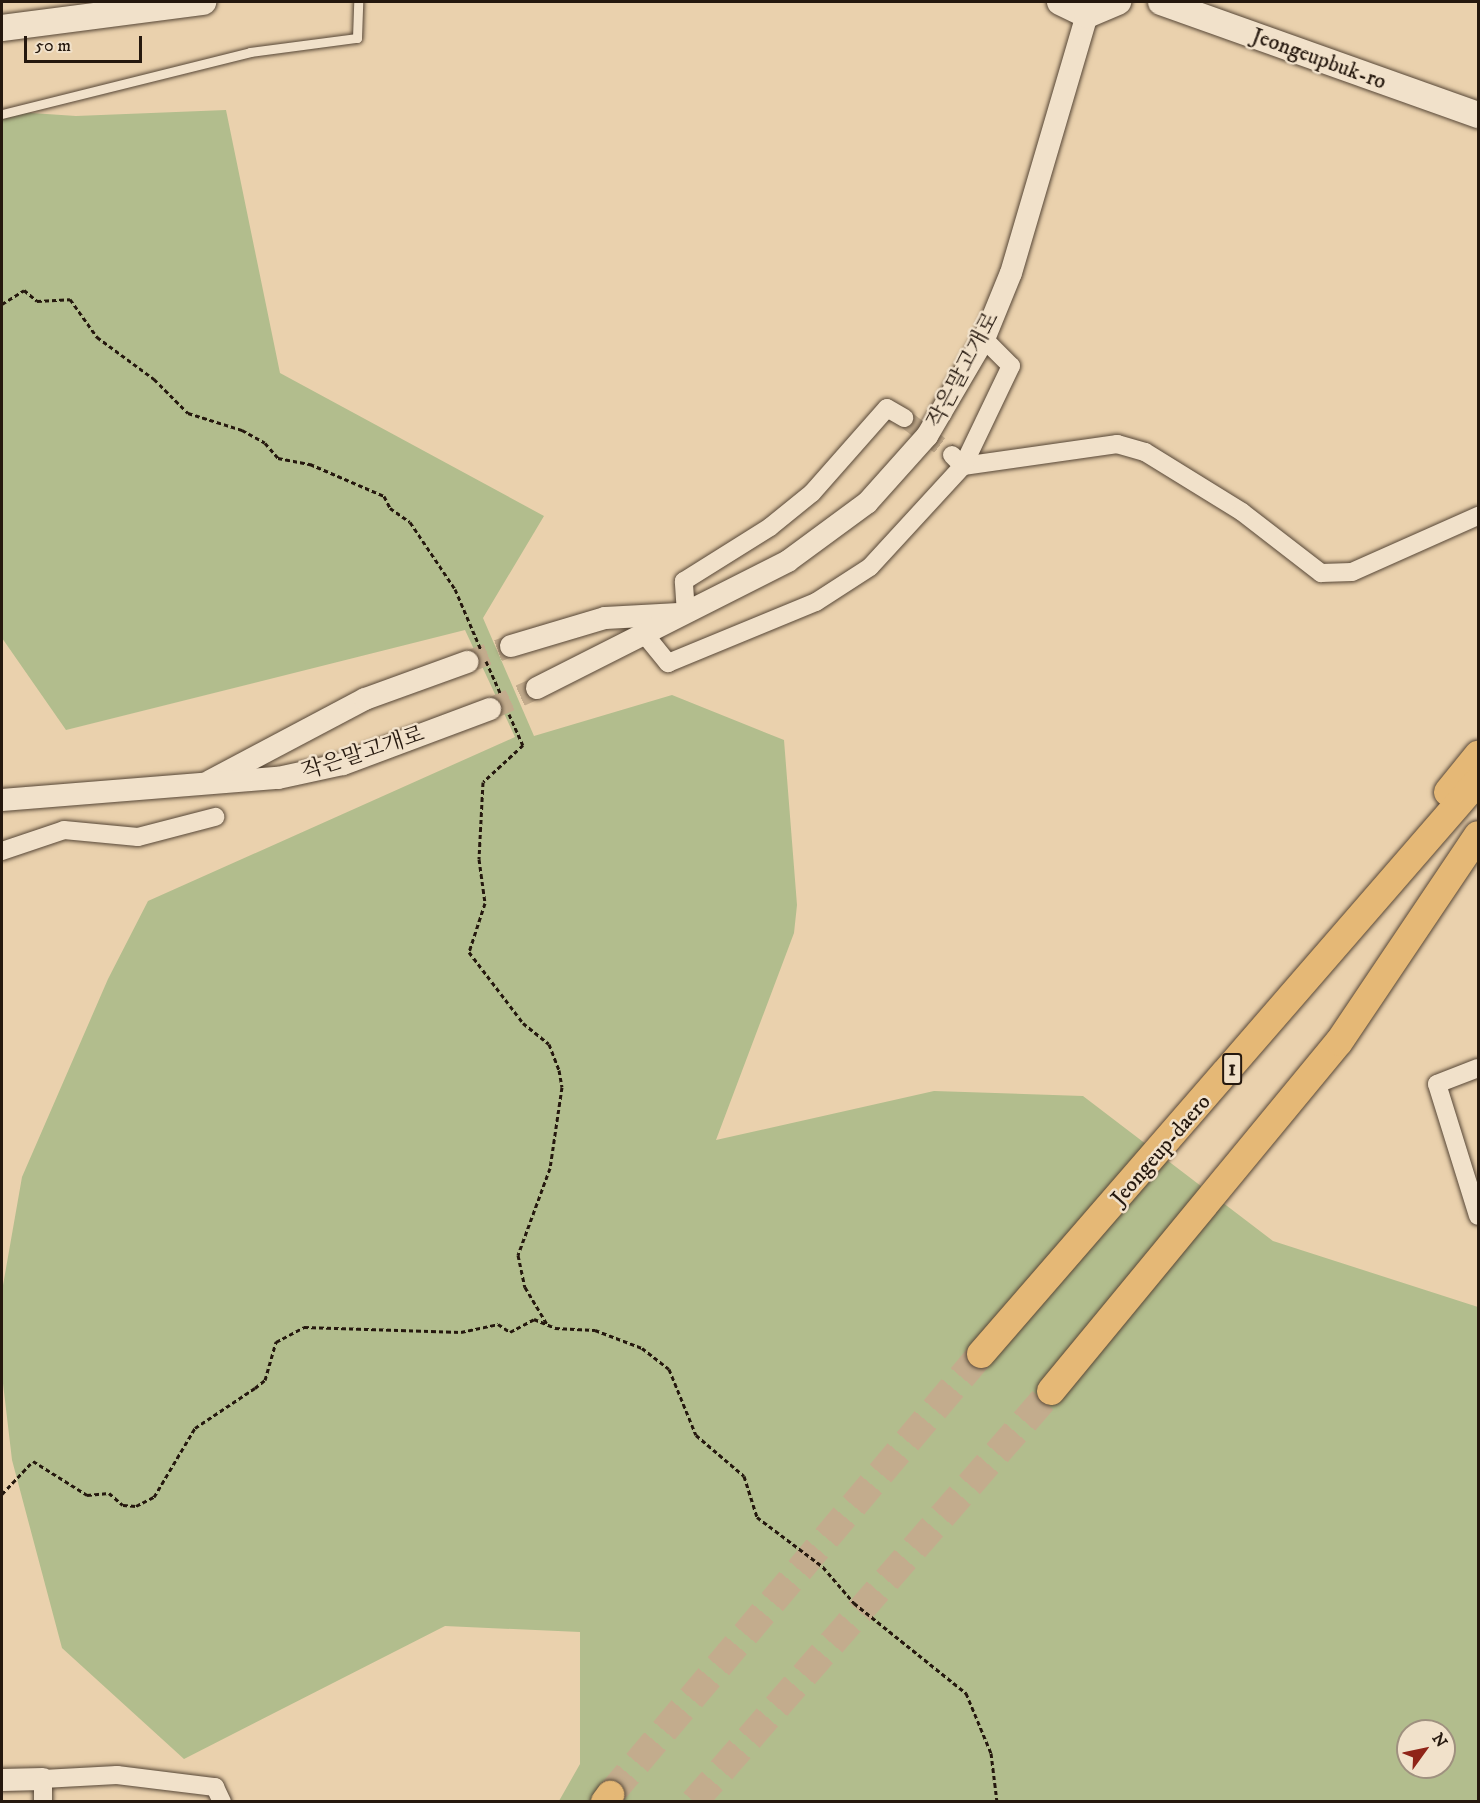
<!DOCTYPE html>
<html>
<head>
<meta charset="utf-8">
<style>
  body { margin:0 }
  #map { position:relative; width:1480px; height:1803px; overflow:hidden; background:#ead1ad; font-family:"IM FELL DW Pica","Noto Serif KR",serif }
  div>[style] { position:absolute }
  [style*='--x'] { left:calc(var(--x)*1px); top:calc(var(--y)*1px); width:calc(var(--w)*1px); rotate:calc(var(--a)*1deg) }
  .green>* { inset:0; background:#b2bd8d }
  .minor-tunnel>* { height:18px; margin-top:-9px; transform-origin:0; background:repeating-linear-gradient(90deg,#c3ac8d 0 18px,transparent 0 27px) }
  .tertiary-tunnel>* { height:22px; margin-top:-11px; transform-origin:0; background:repeating-linear-gradient(90deg,#c3ac8d 0 22px,transparent 0 33px) }
  .primary-tunnel>* { height:28px; margin-top:-14px; transform-origin:0; background:repeating-linear-gradient(90deg,#c3ac8d 0 28px,transparent 0 42px) }
  .path>* { height:3px; margin-top:-1.5px; transform-origin:0; background:repeating-linear-gradient(90deg,#25180e 0 4.5px,transparent 0 7.5px) }
  .roads { filter:drop-shadow(0 0 2px #564636) drop-shadow(0 0 2px #564636) }
  .service>* { height:9px; margin:-4.5px; padding:0 4.5px; transform-origin:4.5px; border-radius:4.5px; background:#f1e1ca }
  .minor>* { height:18px; margin:-9px; padding:0 9px; transform-origin:9px; border-radius:9px; background:#f1e1ca }
  .tertiary>* { height:22px; margin:-11px; padding:0 11px; transform-origin:11px; border-radius:11px; background:#f1e1ca }
  .secondary>* { height:26px; margin:-13px; padding:0 13px; transform-origin:13px; border-radius:13px; background:#f1e1ca }
  .primary>* { height:28px; margin:-14px; padding:0 14px; transform-origin:14px; border-radius:14px; background:#e5b876 }
  span { translate:-50% -50%; white-space:nowrap; text-align:center; line-height:1.15; -webkit-text-stroke:5px #f1e1ca; paint-order:stroke }
  .shield-label span { padding:2px 4px; background:#f1e1ca; border:2px solid; border-radius:4px; -webkit-text-stroke-width:0 }
  .shield-label { font-size:21px; color:#25180e; font-weight:700 }
  .street-label { font-size:22px; color:#25180e }
  .frame { position:absolute; inset:0; border:3px solid #25180e; pointer-events:none }
  .north { position:absolute; left:1396px; top:1719px; width:60px; height:60px; box-sizing:border-box; background:#f1e1ca; border:2px solid #9f917f; border-radius:50%; rotate:57deg; font-size:16px; font-weight:700; line-height:24px; text-align:center; color:#25180e }
  .north::after { content:''; display:block; margin:auto; width:21px; height:27px; background:#8f2418; clip-path:polygon(50% 0,100% 100%,50% 72%,0 100%) }
  .scale { position:absolute; left:24px; top:36px; width:118px; height:27px; box-sizing:border-box; border:3px solid #25180e; border-top:0; padding-left:8px; font-size:18px; line-height:21px; white-space:nowrap; color:#25180e; -webkit-text-stroke:4px #f1e1ca; paint-order:stroke }
</style>
</head>
<body>
<div id="map">
  <div class="green">
    <div style="clip-path:polygon(evenodd,226px 110px,280px 373px,544px 516px,483px 618px,534px 736px,672px 695px,784px 740px,797px 905px,794px 933px,716px 1140px,934px 1091px,1083px 1096px,1273px 1241px,1478px 1307px,1478px 1801px,559px 1801px,580px 1764px,580px 1632px,445px 1626px,184px 1759px,62px 1648px,12px 1460px,2px 1375px,2px 1291px,22px 1177px,108px 979px,148px 901px,515px 737px,465px 630px,66px 730px,2px 638px,2px 111px,76px 116px,226px 110px,1408px 1731px,1444px 1731px,1444px 1767px,1408px 1767px,1408px 1731px)"></div>
  </div>
  <div class="minor-tunnel">
    <div style="--x:904;--y:418;--w:61;--a:37.6"></div>
  </div>
  <div class="tertiary-tunnel">
    <div style="--x:467;--y:662;--w:47;--a:-20"></div>
    <div style="--x:490;--y:709;--w:51;--a:-24.1"></div>
  </div>
  <div class="primary-tunnel">
    <div style="--x:610;--y:1795;--w:576;--a:-49.93"></div>
    <div style="--x:694;--y:1802;--w:544;--a:-49.02"></div>
  </div>
  <div class="path">
    <div style="--x:2;--y:304;--w:26;--a:-32"></div>
    <div style="--x:24;--y:290;--w:17;--a:40"></div>
    <div style="--x:37;--y:301;--w:33;--a:-3"></div>
    <div style="--x:70;--y:299;--w:47;--a:54.6"></div>
    <div style="--x:97;--y:337;--w:71;--a:36.4"></div>
    <div style="--x:154;--y:379;--w:48;--a:45"></div>
    <div style="--x:188;--y:413;--w:57;--a:17.5"></div>
    <div style="--x:242;--y:430;--w:26;--a:29"></div>
    <div style="--x:265;--y:443;--w:20;--a:49"></div>
    <div style="--x:278;--y:458;--w:33;--a:11"></div>
    <div style="--x:310;--y:464;--w:81;--a:23.4"></div>
    <div style="--x:384;--y:496;--w:13;--a:63"></div>
    <div style="--x:390;--y:508;--w:24;--a:35"></div>
    <div style="--x:410;--y:522;--w:81;--a:56.1"></div>
    <div style="--x:455;--y:589;--w:66;--a:66.9"></div>
    <div style="--x:486;--y:661;--w:36;--a:66"></div>
    <div style="--x:509;--y:714;--w:34;--a:66"></div>
    <div style="--x:523;--y:745;--w:54;--a:137.2"></div>
    <div style="--x:483;--y:782;--w:77;--a:93"></div>
    <div style="--x:479;--y:859;--w:44;--a:82.2"></div>
    <div style="--x:485;--y:903;--w:52;--a:108.1"></div>
    <div style="--x:469;--y:952;--w:89;--a:52.7"></div>
    <div style="--x:523;--y:1023;--w:33;--a:39"></div>
    <div style="--x:549;--y:1044;--w:28;--a:69"></div>
    <div style="--x:559;--y:1070;--w:17;--a:80"></div>
    <div style="--x:562;--y:1087;--w:82;--a:98.4"></div>
    <div style="--x:550;--y:1168;--w:93;--a:110.2"></div>
    <div style="--x:518;--y:1255;--w:33;--a:78"></div>
    <div style="--x:525;--y:1287;--w:43;--a:59.3"></div>
    <div style="--x:2;--y:1494;--w:45;--a:-46.8"></div>
    <div style="--x:33;--y:1461;--w:64;--a:32.2"></div>
    <div style="--x:87;--y:1495;--w:22;--a:-5"></div>
    <div style="--x:109;--y:1493;--w:18;--a:41"></div>
    <div style="--x:123;--y:1505;--w:13;--a:4"></div>
    <div style="--x:136;--y:1506;--w:20;--a:-27"></div>
    <div style="--x:154;--y:1497;--w:80;--a:-59.3"></div>
    <div style="--x:195;--y:1428;--w:72;--a:-33.7"></div>
    <div style="--x:255;--y:1388;--w:13;--a:-39"></div>
    <div style="--x:265;--y:1380;--w:40;--a:-74"></div>
    <div style="--x:276;--y:1342;--w:32;--a:-28"></div>
    <div style="--x:304;--y:1327;--w:157;--a:1.8"></div>
    <div style="--x:461;--y:1332;--w:38;--a:-12"></div>
    <div style="--x:498;--y:1324;--w:14;--a:34"></div>
    <div style="--x:510;--y:1332;--w:27;--a:-28"></div>
    <div style="--x:534;--y:1319;--w:23;--a:23"></div>
    <div style="--x:555;--y:1328;--w:40;--a:2.9"></div>
    <div style="--x:595;--y:1330;--w:50;--a:21"></div>
    <div style="--x:642;--y:1348;--w:34;--a:38"></div>
    <div style="--x:669;--y:1369;--w:71;--a:67.8"></div>
    <div style="--x:696;--y:1435;--w:63;--a:40.5"></div>
    <div style="--x:744;--y:1476;--w:43;--a:72.4"></div>
    <div style="--x:757;--y:1517;--w:83;--a:37.1"></div>
    <div style="--x:823;--y:1567;--w:48;--a:49.3"></div>
    <div style="--x:854;--y:1603;--w:144;--a:38.8"></div>
    <div style="--x:966;--y:1693;--w:65;--a:67.4"></div>
    <div style="--x:991;--y:1753;--w:49;--a:83"></div>
  </div>
  <div class="roads">
    <div class="service">
      <div style="--x:2;--y:114;--w:256;--a:-14"></div>
      <div style="--x:250;--y:52;--w:108;--a:-7.5"></div>
      <div style="--x:357;--y:38;--w:36;--a:-88"></div>
    </div>
    <div class="minor">
      <div style="--x:952;--y:455;--w:16;--a:45"></div>
      <div style="--x:963;--y:466;--w:156;--a:-8.1"></div>
      <div style="--x:1117;--y:444;--w:29;--a:16"></div>
      <div style="--x:1145;--y:452;--w:114;--a:31.7"></div>
      <div style="--x:1242;--y:512;--w:100;--a:37.7"></div>
      <div style="--x:1321;--y:573;--w:31;--a:-2"></div>
      <div style="--x:1352;--y:572;--w:138;--a:-24"></div>
      <div style="--x:686;--y:613;--w:32;--a:-94"></div>
      <div style="--x:684;--y:581;--w:102;--a:-32.1"></div>
      <div style="--x:770;--y:527;--w:54;--a:-39"></div>
      <div style="--x:812;--y:493;--w:113;--a:-48.6"></div>
      <div style="--x:887;--y:408;--w:20;--a:30"></div>
      <div style="--x:646;--y:636;--w:35;--a:51"></div>
      <div style="--x:668;--y:663;--w:160;--a:-22.4"></div>
      <div style="--x:816;--y:602;--w:64;--a:-32.9"></div>
      <div style="--x:870;--y:567;--w:137;--a:-47.4"></div>
      <div style="--x:963;--y:466;--w:111;--a:-64.4"></div>
      <div style="--x:1011;--y:366;--w:38;--a:-135"></div>
      <div style="--x:2;--y:851;--w:65;--a:-18.7"></div>
      <div style="--x:64;--y:830;--w:74;--a:5.4"></div>
      <div style="--x:138;--y:837;--w:80;--a:-14.6"></div>
      <div style="--x:1478;--y:1068;--w:44;--a:158.7"></div>
      <div style="--x:1437;--y:1084;--w:138;--a:72.7"></div>
      <div style="--x:43;--y:1802;--w:23;--a:-90"></div>
      <div style="--x:43;--y:1779;--w:74;--a:-3.1"></div>
      <div style="--x:117;--y:1775;--w:99;--a:7"></div>
      <div style="--x:215;--y:1787;--w:17;--a:65"></div>
    </div>
    <div class="tertiary">
      <div style="--x:511;--y:646;--w:98;--a:-16.6"></div>
      <div style="--x:605;--y:618;--w:74;--a:-3.1"></div>
      <div style="--x:537;--y:688;--w:281;--a:-26.8"></div>
      <div style="--x:788;--y:561;--w:98;--a:-36.3"></div>
      <div style="--x:867;--y:503;--w:90;--a:-48.2"></div>
      <div style="--x:927;--y:436;--w:113;--a:-59.6"></div>
      <div style="--x:984;--y:339;--w:71;--a:-67.8"></div>
      <div style="--x:1011;--y:273;--w:269;--a:-73.6"></div>
      <div style="--x:210;--y:781;--w:175;--a:-27.9"></div>
      <div style="--x:365;--y:699;--w:109;--a:-19.9"></div>
      <div style="--x:2;--y:800;--w:277;--a:-4.6"></div>
      <div style="--x:278;--y:778;--w:66;--a:-12.2"></div>
      <div style="--x:343;--y:764;--w:157;--a:-20.5"></div>
      <div style="--x:2;--y:1780;--w:41;--a:-1.4"></div>
    </div>
    <div class="secondary">
      <div style="--x:1060;--y:2;--w:30;--a:26"></div>
      <div style="--x:1087;--y:15;--w:34;--a:-23"></div>
      <div style="--x:1161;--y:2;--w:337;--a:19.6"></div>
      <div style="--x:2;--y:28;--w:203;--a:-7.4"></div>
    </div>
    <div class="primary">
      <div style="--x:1448;--y:792;--w:48;--a:-51"></div>
      <div style="--x:981;--y:1354;--w:759;--a:-49.06"></div>
      <div style="--x:1051;--y:1391;--w:452;--a:-50.5"></div>
      <div style="--x:1339;--y:1042;--w:249;--a:-56.1"></div>
      <div style="--x:605;--y:1802;--w:9;--a:-54"></div>
    </div>
  </div>
  <div class="shield-label">
    <span style="left:1232px;top:1069px">1</span>
  </div>
  <div class="street-label">
    <span style="left:1319px;top:59px;rotate:20deg">Jeongeupbuk-ro</span>
    <span style="left:963px;top:370px;rotate:-62deg">작은말고개로</span>
    <span style="left:363px;top:753px;rotate:-18deg">작은말고개로</span>
    <span style="left:1161px;top:1150px;rotate:-49deg">Jeongeup-daero</span>
  </div>
  <div class="frame"></div>
  <div class="north">N</div>
  <div class="scale">50 m</div>
</div>
</body>
</html>
